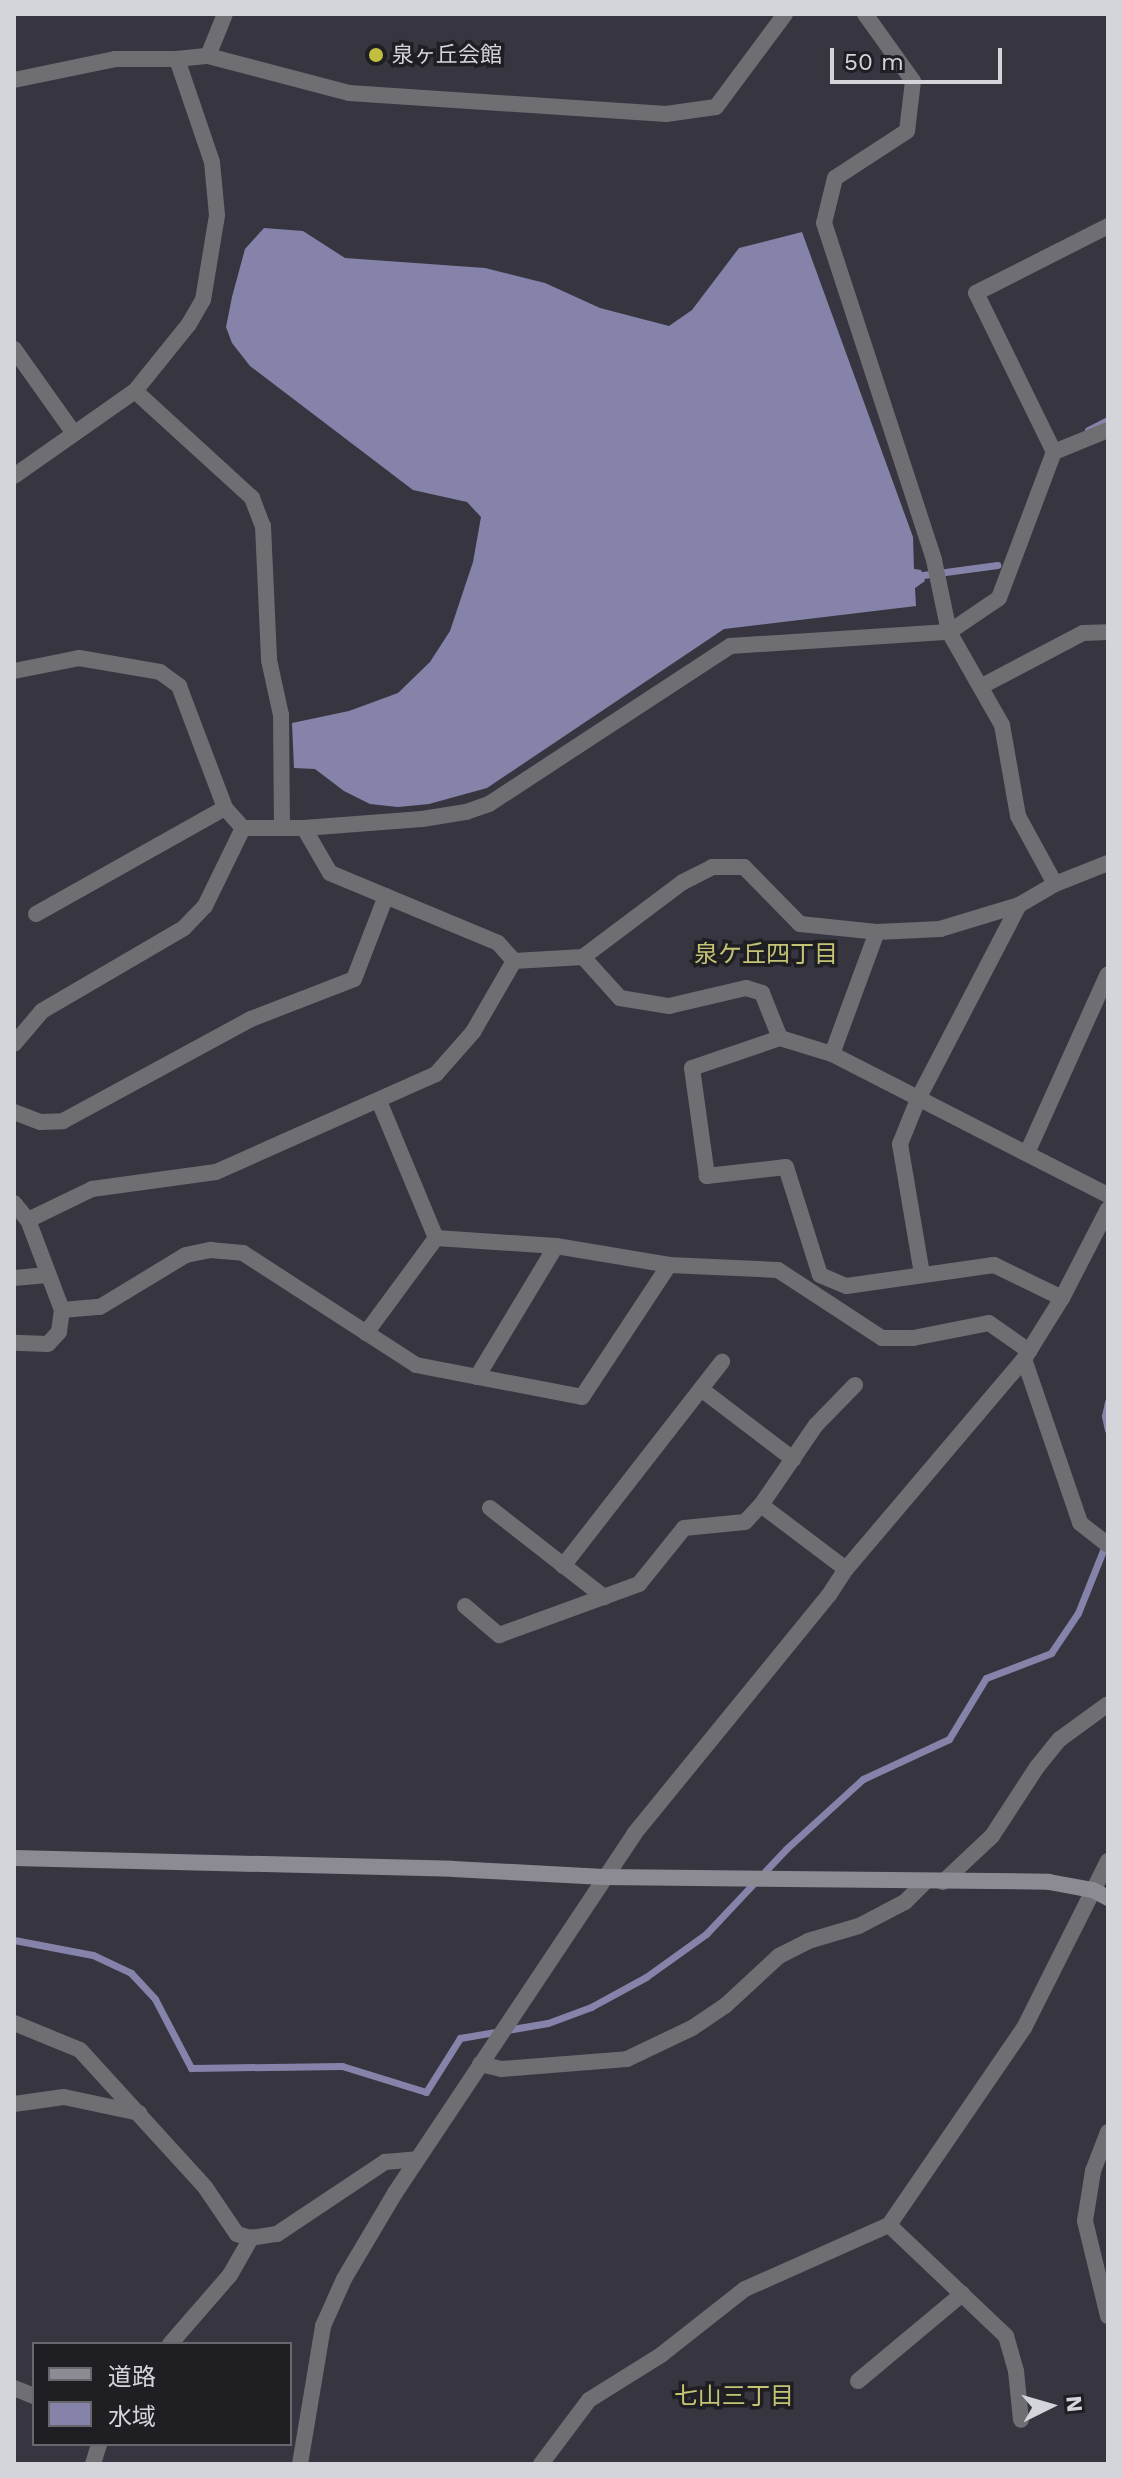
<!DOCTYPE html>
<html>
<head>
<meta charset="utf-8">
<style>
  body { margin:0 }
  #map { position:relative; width:1122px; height:2478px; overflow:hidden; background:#373640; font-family:"Work Sans","Noto Sans JP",sans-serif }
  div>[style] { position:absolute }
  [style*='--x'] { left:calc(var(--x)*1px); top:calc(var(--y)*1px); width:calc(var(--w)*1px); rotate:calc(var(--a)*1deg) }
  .water>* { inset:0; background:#8683ab }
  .stream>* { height:7px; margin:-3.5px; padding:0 3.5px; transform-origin:3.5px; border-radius:3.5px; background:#8683ab }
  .street>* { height:16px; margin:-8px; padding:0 8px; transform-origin:8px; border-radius:8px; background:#6e6e73 }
  .secondary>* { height:16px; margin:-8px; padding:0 8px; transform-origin:8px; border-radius:8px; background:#8c8b94 }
  .dots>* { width:22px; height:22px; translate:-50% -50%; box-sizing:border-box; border:4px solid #1e1e23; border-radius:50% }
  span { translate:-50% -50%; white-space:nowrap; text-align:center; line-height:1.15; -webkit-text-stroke:7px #1e1e23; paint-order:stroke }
  .poi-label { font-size:22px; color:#d4d4db }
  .left { translate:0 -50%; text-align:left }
  .neighbourhood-label { font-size:24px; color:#c5c476 }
  .frame { position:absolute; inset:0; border:16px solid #d4d4db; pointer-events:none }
  .legend { position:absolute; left:32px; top:2342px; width:260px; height:104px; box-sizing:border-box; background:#1e1e23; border:2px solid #67676d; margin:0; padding:10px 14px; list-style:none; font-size:24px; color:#d4d4db }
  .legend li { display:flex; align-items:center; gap:16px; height:40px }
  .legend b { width:40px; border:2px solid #67676d }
  .north { position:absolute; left:1010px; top:2366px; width:80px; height:80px; -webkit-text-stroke:6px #1e1e23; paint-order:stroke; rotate:85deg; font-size:22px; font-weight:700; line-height:32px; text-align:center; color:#d4d4db }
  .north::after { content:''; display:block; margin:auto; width:28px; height:36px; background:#d4d4db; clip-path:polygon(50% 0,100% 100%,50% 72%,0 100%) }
  .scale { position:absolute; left:830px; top:48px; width:172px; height:36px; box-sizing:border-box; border:4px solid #d4d4db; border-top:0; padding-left:10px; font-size:24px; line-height:28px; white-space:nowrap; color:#d4d4db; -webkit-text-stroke:6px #1e1e23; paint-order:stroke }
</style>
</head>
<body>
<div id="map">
  <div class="water">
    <div style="clip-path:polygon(264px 228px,303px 231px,345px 258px,485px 268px,545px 283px,600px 308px,669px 326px,692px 310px,739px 248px,802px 232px,913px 537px,914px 569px,921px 570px,925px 581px,915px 588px,916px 606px,724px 629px,487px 788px,429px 804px,398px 807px,370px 804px,344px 791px,315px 769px,294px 768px,292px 723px,349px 711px,398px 693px,430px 662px,450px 631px,473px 562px,481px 517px,467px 502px,413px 490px,250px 366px,232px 343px,226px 327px,232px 297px,245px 249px)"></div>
  </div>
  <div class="stream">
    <div style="--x:1088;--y:430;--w:22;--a:-27"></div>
    <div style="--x:923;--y:575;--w:75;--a:-7.7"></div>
    <div style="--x:1108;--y:1402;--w:14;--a:102"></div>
    <div style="--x:1105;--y:1416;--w:14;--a:78"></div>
    <div style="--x:14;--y:1940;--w:80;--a:10.8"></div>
    <div style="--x:93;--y:1955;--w:42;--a:25.3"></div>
    <div style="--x:131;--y:1973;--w:35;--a:47"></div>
    <div style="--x:155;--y:1999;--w:78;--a:62.4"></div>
    <div style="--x:191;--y:2068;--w:151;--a:-0.8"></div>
    <div style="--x:342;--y:2066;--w:88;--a:17.2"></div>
    <div style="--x:426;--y:2092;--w:64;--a:-57.8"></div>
    <div style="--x:460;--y:2038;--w:89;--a:-9.7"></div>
    <div style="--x:548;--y:2023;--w:46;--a:-20.4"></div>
    <div style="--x:591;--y:2007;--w:63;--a:-28.6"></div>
    <div style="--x:646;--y:1977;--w:74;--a:-35.6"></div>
    <div style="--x:706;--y:1934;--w:117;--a:-46.7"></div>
    <div style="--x:786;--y:1849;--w:104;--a:-42.3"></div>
    <div style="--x:863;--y:1779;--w:95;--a:-24.9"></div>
    <div style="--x:949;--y:1739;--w:71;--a:-58.8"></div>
    <div style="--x:986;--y:1678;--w:70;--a:-21"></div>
    <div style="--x:1051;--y:1653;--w:48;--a:-56"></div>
    <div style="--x:1078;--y:1613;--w:75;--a:-68.2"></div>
  </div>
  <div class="street">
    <div style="--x:865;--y:14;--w:82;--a:54.4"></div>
    <div style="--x:913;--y:81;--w:50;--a:96.8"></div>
    <div style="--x:907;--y:131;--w:86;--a:146.9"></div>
    <div style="--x:835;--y:178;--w:46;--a:103.7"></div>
    <div style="--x:824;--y:223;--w:354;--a:71.9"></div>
    <div style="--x:934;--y:560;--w:74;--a:78.2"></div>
    <div style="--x:949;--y:632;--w:107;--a:60.3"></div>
    <div style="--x:1002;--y:725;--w:92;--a:80"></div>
    <div style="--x:1018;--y:816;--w:77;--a:61.4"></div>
    <div style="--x:208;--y:56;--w:146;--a:14.7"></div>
    <div style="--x:349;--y:93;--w:318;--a:3.8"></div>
    <div style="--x:666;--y:114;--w:50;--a:-8"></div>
    <div style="--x:716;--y:107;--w:116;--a:-53.4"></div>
    <div style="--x:14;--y:80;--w:103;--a:-11.7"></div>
    <div style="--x:115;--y:59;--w:62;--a:0"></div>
    <div style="--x:14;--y:349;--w:102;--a:54.6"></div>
    <div style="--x:135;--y:391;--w:159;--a:42.4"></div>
    <div style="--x:252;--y:498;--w:30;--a:69"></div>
    <div style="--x:263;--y:526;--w:134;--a:87.4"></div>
    <div style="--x:269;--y:660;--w:56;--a:77.7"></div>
    <div style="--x:281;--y:715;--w:113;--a:89.5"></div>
    <div style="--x:1054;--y:452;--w:177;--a:-116.1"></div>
    <div style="--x:976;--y:293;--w:148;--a:-26.9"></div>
    <div style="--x:14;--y:476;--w:148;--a:-35.1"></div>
    <div style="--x:135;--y:391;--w:86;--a:-51.1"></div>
    <div style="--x:189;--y:324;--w:28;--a:-60"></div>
    <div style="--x:203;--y:300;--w:86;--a:-80.6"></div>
    <div style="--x:217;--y:215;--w:53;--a:-95.4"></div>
    <div style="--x:212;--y:162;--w:109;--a:-108.8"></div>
    <div style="--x:177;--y:59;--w:31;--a:-6"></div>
    <div style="--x:208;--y:56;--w:45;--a:-68"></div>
    <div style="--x:14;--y:671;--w:66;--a:-11.3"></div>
    <div style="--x:79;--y:658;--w:82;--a:9.8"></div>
    <div style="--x:160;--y:672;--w:24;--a:36"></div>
    <div style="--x:179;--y:686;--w:130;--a:69.3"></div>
    <div style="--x:225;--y:808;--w:27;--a:48"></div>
    <div style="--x:243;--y:828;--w:87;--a:116"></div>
    <div style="--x:205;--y:906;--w:30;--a:134"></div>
    <div style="--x:184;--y:928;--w:164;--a:149.7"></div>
    <div style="--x:42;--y:1011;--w:43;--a:130.3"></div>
    <div style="--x:982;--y:686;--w:114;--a:-27.7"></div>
    <div style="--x:1083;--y:633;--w:25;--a:-2"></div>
    <div style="--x:243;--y:828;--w:61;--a:0"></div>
    <div style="--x:304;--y:828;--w:118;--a:-4.4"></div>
    <div style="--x:422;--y:819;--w:45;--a:-9"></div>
    <div style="--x:466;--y:812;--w:24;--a:-19"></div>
    <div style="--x:489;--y:804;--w:288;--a:-33.2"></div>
    <div style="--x:730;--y:646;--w:219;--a:-3.7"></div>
    <div style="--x:949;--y:632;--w:60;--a:-34.2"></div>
    <div style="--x:999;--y:598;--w:156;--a:-69.4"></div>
    <div style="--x:1054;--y:452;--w:58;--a:-22.2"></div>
    <div style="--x:304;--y:828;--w:52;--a:60"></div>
    <div style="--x:330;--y:873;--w:182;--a:22.6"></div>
    <div style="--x:498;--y:943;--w:24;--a:48"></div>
    <div style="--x:36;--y:914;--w:217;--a:-29.3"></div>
    <div style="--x:583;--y:957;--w:55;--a:47.9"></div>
    <div style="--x:620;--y:998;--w:50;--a:9.3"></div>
    <div style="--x:669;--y:1006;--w:79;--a:-13.2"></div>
    <div style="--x:746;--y:988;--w:17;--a:17"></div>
    <div style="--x:762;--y:993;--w:48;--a:68.2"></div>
    <div style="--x:832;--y:1054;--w:130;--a:-69.8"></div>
    <div style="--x:14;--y:1112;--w:28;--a:21"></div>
    <div style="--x:40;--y:1122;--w:23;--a:-2"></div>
    <div style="--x:63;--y:1121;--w:214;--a:-28.5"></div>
    <div style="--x:251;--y:1019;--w:110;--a:-21.2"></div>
    <div style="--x:354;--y:979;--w:89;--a:-68.9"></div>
    <div style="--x:1027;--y:1153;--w:196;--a:-65.7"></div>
    <div style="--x:14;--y:1203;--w:22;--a:51"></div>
    <div style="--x:28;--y:1220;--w:96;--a:69.3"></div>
    <div style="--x:62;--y:1310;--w:22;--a:98"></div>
    <div style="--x:59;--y:1332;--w:16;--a:133"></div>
    <div style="--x:48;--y:1344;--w:34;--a:-178"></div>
    <div style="--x:28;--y:1220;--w:71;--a:-25.8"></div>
    <div style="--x:92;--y:1189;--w:125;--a:-7.8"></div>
    <div style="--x:216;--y:1172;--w:241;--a:-24"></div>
    <div style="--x:436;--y:1074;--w:56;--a:-48.6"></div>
    <div style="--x:473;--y:1032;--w:82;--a:-60"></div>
    <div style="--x:514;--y:961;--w:69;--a:-3.3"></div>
    <div style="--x:583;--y:957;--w:125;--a:-36.9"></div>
    <div style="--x:683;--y:882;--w:33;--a:-27"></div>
    <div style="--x:712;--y:867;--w:32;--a:0"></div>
    <div style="--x:744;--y:867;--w:80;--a:45.5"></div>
    <div style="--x:800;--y:924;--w:77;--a:5.9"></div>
    <div style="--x:877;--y:932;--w:63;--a:-2.7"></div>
    <div style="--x:940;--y:929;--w:83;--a:-16.9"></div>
    <div style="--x:1019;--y:905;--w:42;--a:-30.3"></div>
    <div style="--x:1055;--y:884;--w:57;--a:-21.6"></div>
    <div style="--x:436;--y:1238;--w:120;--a:3.8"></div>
    <div style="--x:556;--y:1246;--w:115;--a:9.5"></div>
    <div style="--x:669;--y:1265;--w:109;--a:2.6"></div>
    <div style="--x:778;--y:1270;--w:124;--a:33.2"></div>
    <div style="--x:882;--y:1338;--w:31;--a:0"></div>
    <div style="--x:913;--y:1338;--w:77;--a:-11.2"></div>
    <div style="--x:989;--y:1323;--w:49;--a:35"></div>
    <div style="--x:922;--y:1274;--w:132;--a:-99.6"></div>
    <div style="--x:900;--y:1144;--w:51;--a:-68"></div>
    <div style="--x:919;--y:1097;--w:216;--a:-62.5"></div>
    <div style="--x:14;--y:1278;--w:34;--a:-5"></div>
    <div style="--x:1062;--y:1298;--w:76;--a:-154.1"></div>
    <div style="--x:994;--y:1265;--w:149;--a:171.9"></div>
    <div style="--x:846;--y:1286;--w:28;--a:-157"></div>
    <div style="--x:820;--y:1275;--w:113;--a:-107.5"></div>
    <div style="--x:786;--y:1167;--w:80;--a:173.5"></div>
    <div style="--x:707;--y:1176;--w:109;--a:-97.9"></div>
    <div style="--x:692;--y:1068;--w:93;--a:-18.8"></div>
    <div style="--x:780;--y:1038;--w:54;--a:17.1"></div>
    <div style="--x:832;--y:1054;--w:310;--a:27.1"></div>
    <div style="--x:62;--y:1310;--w:38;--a:-5"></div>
    <div style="--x:100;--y:1307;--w:100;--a:-31.2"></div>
    <div style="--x:186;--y:1255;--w:25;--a:-12"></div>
    <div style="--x:210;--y:1250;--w:33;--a:5"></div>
    <div style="--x:243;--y:1253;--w:206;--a:32.9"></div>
    <div style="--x:416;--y:1365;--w:169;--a:10.9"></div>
    <div style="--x:582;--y:1397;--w:158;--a:-56.6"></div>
    <div style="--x:366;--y:1333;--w:118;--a:-53.6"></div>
    <div style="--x:436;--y:1238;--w:148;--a:-112.6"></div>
    <div style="--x:1024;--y:1359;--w:173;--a:71.1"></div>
    <div style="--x:1080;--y:1523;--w:36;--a:38"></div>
    <div style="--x:477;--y:1377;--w:153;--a:-58.9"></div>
    <div style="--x:701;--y:1389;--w:116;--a:37.3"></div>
    <div style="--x:761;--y:1505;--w:106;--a:37"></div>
    <div style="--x:490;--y:1508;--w:145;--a:38"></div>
    <div style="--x:563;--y:1566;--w:259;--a:-52.1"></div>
    <div style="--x:465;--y:1606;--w:45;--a:40.5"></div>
    <div style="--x:499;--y:1635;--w:149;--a:-20"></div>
    <div style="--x:639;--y:1584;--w:72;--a:-51.2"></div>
    <div style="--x:684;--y:1528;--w:61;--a:-5.6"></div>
    <div style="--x:745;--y:1522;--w:23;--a:-47"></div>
    <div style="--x:761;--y:1505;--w:97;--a:-55.5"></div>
    <div style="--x:816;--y:1425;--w:56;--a:-45.7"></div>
    <div style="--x:943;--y:1882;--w:67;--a:-43.2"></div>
    <div style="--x:992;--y:1836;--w:82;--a:-56.9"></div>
    <div style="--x:1037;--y:1767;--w:36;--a:-51"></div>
    <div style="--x:1060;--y:1739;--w:59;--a:-36.1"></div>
    <div style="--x:14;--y:2023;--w:71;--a:22.2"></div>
    <div style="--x:80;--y:2050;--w:185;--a:47.6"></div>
    <div style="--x:205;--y:2187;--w:57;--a:55.8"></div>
    <div style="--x:237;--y:2234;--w:15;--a:16"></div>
    <div style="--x:251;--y:2238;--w:26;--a:-9"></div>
    <div style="--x:277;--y:2234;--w:130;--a:-33.7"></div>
    <div style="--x:385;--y:2162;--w:32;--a:-5"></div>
    <div style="--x:480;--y:2064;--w:22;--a:13"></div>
    <div style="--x:501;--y:2069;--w:126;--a:-4.5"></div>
    <div style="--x:627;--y:2059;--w:72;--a:-25.5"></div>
    <div style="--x:692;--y:2028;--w:41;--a:-34.1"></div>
    <div style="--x:726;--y:2005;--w:72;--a:-42.8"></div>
    <div style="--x:779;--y:1956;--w:33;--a:-27"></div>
    <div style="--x:808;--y:1941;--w:53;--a:-16.4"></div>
    <div style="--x:859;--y:1926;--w:52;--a:-27.6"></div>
    <div style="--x:905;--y:1902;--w:30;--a:-45"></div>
    <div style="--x:14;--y:2104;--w:50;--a:-8"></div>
    <div style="--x:64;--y:2097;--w:77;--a:12"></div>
    <div style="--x:1108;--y:2132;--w:42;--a:111"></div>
    <div style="--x:1093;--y:2171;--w:51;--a:99.1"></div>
    <div style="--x:1085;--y:2221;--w:98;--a:76.4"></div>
    <div style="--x:889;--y:2225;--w:161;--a:43.5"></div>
    <div style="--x:1006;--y:2336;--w:36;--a:74"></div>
    <div style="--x:1016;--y:2371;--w:49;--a:84.2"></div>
    <div style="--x:170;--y:2344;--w:91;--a:-49"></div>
    <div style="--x:230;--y:2275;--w:43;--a:-60.4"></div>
    <div style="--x:858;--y:2381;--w:136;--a:-39.9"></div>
    <div style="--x:14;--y:2388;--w:22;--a:22"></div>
    <div style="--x:93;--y:2464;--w:21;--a:-73"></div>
    <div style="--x:300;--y:2464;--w:140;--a:-80.5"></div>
    <div style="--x:323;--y:2326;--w:51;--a:-65.9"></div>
    <div style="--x:344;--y:2279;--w:100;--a:-59.3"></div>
    <div style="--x:395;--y:2193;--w:431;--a:-56.3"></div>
    <div style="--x:634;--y:1834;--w:308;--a:-50.8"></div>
    <div style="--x:829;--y:1595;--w:31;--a:-57"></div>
    <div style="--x:846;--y:1569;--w:275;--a:-49.7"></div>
    <div style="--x:1024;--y:1359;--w:72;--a:-58.1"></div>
    <div style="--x:1062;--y:1298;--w:100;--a:-62.7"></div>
    <div style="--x:541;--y:2464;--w:80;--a:-53.1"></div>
    <div style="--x:589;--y:2400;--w:85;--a:-32"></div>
    <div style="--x:661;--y:2355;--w:107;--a:-38.2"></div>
    <div style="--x:745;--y:2289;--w:158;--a:-24"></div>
    <div style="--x:889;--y:2225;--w:239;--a:-55.6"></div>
    <div style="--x:1024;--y:2028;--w:187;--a:-63.3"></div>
  </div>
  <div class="secondary">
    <div style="--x:14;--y:1858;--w:439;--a:1.4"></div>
    <div style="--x:453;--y:1869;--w:151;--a:3"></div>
    <div style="--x:604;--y:1877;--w:445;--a:0.6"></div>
    <div style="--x:1049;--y:1882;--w:45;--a:10.3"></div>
    <div style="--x:1093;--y:1890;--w:17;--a:28"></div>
  </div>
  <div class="dots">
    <div style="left:376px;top:55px;background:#c1be40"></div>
  </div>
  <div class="poi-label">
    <span class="left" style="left:392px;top:55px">泉ヶ丘会館</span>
  </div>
  <div class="neighbourhood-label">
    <span style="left:766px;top:955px">泉ケ丘四丁目</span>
    <span style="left:734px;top:2397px">七山三丁目</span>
  </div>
  <div class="frame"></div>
  <ul class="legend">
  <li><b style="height:10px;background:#8c8b94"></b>道路</li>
  <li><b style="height:22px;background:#8683ab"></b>水域</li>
  </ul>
  <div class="north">N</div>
  <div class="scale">50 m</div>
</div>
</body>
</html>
